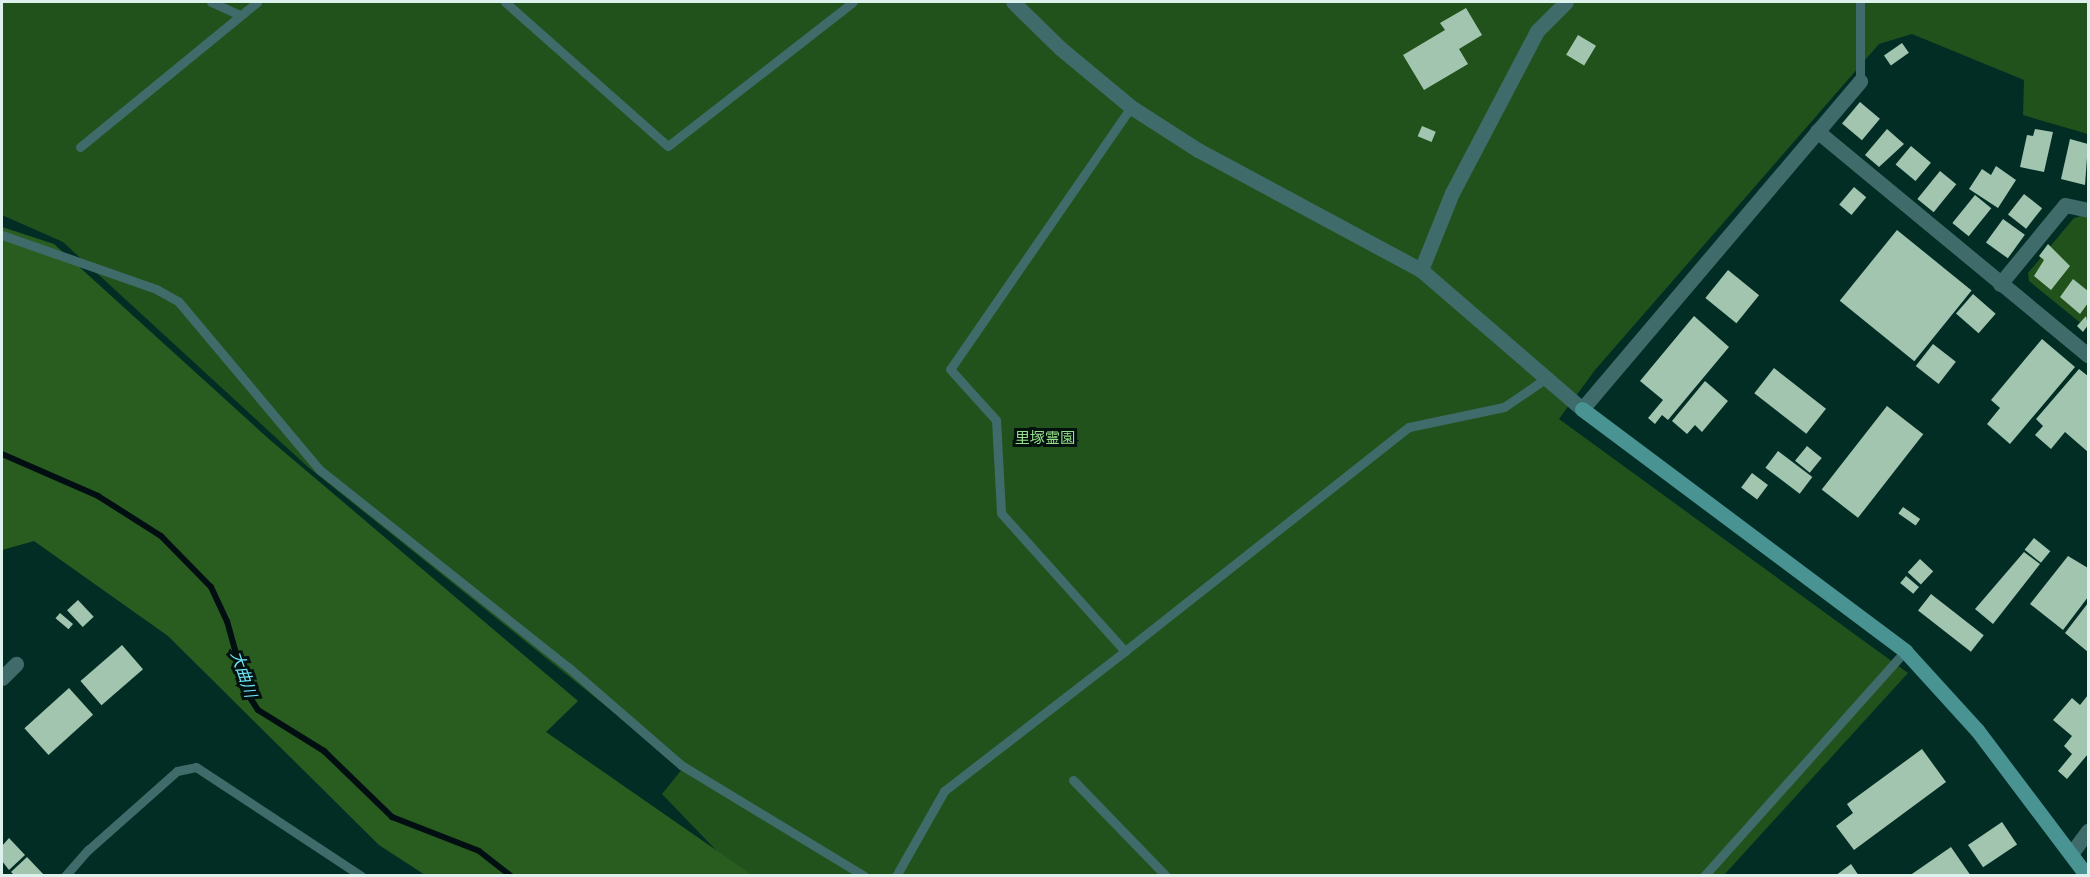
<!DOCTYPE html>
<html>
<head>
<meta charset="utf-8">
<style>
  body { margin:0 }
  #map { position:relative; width:2090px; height:877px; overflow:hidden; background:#022d25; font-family:"Archivo Narrow","Noto Sans JP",sans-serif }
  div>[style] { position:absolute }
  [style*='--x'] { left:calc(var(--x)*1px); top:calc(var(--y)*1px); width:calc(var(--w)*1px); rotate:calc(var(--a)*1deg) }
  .green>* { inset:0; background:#22521b }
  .forest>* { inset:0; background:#295d20 }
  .stream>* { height:6px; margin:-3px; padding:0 3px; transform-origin:3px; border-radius:3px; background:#020f12 }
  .building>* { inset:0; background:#a2c5b0; transform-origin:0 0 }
  .lane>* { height:9px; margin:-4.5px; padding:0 4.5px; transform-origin:4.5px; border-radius:4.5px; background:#3f6b6b }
  .street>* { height:15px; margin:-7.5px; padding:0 7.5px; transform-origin:7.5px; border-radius:7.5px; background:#3f6b6b }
  .secondary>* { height:15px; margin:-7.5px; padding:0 7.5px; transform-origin:7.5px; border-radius:7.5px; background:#499392 }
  span { translate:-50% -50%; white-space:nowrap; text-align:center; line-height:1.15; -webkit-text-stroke:6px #03120e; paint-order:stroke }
  .park-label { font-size:15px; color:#96e08a }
  .water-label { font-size:16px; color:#6fe4fc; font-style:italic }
  .frame { position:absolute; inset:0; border:3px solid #ddf2ec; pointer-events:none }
</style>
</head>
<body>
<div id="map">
  <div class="green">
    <div style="clip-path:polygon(2px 2px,2088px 2px,2088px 134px,2023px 115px,2024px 80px,1912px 34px,1879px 44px,1595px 370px,1559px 419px,1908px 673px,1724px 875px,740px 875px,662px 794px,683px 768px,308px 467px,63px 242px,2px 215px)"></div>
    <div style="clip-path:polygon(2081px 216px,2088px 217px,2088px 329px,2029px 281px,2028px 273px,2074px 218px)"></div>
  </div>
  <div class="forest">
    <div style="clip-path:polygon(2px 227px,54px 244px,270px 440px,578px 701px,546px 732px,752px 875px,425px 875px,379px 845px,168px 636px,34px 541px,2px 550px)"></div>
  </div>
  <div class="stream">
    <div style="--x:2;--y:454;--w:105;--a:23.6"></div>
    <div style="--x:98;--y:496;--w:75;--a:32.4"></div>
    <div style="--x:161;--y:536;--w:71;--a:45.6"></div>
    <div style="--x:211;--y:587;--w:38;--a:65"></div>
    <div style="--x:227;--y:621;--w:75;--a:74.5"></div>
    <div style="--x:247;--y:693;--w:20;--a:57"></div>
    <div style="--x:258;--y:710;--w:78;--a:31.8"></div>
    <div style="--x:324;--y:751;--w:95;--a:44.1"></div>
    <div style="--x:392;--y:817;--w:93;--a:21.3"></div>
    <div style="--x:479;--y:851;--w:41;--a:38"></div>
  </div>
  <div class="building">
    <div style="clip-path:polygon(1466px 8px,1482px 35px,1459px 49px,1468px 64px,1424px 90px,1403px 55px,1445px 30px,1440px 23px)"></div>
    <div style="left:1578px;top:35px;width:21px;height:23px;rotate:31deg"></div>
    <div style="left:1902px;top:43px;width:12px;height:22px;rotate:55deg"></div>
    <div style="left:1860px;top:102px;width:26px;height:28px;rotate:40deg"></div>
    <div style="left:1422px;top:126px;width:15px;height:11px;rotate:23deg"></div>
    <div style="clip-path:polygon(1887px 129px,1904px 144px,1879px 167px,1865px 155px)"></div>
    <div style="clip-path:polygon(2035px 129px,2053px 132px,2044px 172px,2020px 167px,2027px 135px,2033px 136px)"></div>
    <div style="clip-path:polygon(2070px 139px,2088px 144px,2085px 185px,2061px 179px)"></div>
    <div style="left:1911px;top:146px;width:26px;height:24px;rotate:40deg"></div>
    <div style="clip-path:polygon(1996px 166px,2016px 180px,1998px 208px,1969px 189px,1982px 169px,1991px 175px)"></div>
    <div style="left:1940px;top:171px;width:21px;height:36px;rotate:39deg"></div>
    <div style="left:1854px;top:187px;width:16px;height:23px;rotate:40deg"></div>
    <div style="left:2024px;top:194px;width:23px;height:26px;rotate:38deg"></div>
    <div style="left:1975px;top:195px;width:21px;height:36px;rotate:39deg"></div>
    <div style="left:2003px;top:219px;width:27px;height:29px;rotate:36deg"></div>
    <div style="left:1897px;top:230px;width:96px;height:91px;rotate:39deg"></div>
    <div style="clip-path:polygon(2048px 244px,2070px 266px,2051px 290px,2034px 276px,2044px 260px,2039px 256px)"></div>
    <div style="left:1728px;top:270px;width:40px;height:36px;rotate:39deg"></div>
    <div style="clip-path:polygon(2073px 279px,2088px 291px,2088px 303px,2080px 314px,2060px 297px)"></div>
    <div style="left:1973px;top:294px;width:30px;height:26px;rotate:41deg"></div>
    <div style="clip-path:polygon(1694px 316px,1729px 347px,1668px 420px,1662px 415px,1655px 424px,1648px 418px,1663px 400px,1640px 381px)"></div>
    <div style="clip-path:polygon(2086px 316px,2088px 325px,2083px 332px,2077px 326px)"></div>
    <div style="clip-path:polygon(2042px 339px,2075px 367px,2010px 444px,1987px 424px,2000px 408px,1991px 400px)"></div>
    <div style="left:1933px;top:344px;width:29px;height:28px;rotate:38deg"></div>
    <div style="left:1774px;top:368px;width:66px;height:32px;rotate:38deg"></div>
    <div style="clip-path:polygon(2079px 369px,2088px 376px,2088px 452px,2065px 432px,2051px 449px,2035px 435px,2043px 426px,2036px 419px)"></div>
    <div style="clip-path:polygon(1705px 381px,1728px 401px,1702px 432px,1695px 425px,1687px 434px,1672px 421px)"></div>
    <div style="left:1887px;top:406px;width:46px;height:106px;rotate:38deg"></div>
    <div style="left:1807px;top:446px;width:19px;height:19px;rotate:39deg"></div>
    <div style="left:1778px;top:451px;width:43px;height:21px;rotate:37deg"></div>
    <div style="left:1752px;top:473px;width:20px;height:18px;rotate:37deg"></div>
    <div style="left:1903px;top:507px;width:21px;height:8px;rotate:35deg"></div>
    <div style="left:2034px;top:538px;width:21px;height:15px;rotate:39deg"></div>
    <div style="clip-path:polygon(2024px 552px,2040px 564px,1993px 624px,1975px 609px)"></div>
    <div style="clip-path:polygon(2068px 556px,2088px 568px,2088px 597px,2063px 630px,2030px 604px)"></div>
    <div style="left:1920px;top:559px;width:18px;height:18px;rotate:43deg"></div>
    <div style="left:1906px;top:576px;width:17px;height:9px;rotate:40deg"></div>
    <div style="left:1931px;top:594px;width:67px;height:21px;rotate:38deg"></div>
    <div style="left:78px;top:600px;width:23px;height:15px;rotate:47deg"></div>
    <div style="clip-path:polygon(2088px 603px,2088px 652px,2065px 633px)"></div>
    <div style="left:60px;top:613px;width:17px;height:7px;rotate:40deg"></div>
    <div style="left:122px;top:645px;width:32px;height:55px;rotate:49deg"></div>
    <div style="left:69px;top:688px;width:36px;height:60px;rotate:48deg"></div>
    <div style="clip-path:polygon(2088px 695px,2088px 754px,2067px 779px,2058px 771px,2072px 754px,2064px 746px,2072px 736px,2053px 720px,2072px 698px,2080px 705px)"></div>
    <div style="clip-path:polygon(1922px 749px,1946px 782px,1854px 850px,1836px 826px,1853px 813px,1847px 804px)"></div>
    <div style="left:2002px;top:822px;width:27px;height:41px;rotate:56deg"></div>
    <div style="clip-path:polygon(9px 838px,25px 855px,9px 870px,2px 861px,2px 846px)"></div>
    <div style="clip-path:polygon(1951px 847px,1971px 876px,1909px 876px)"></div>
    <div style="clip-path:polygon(27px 857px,45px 876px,15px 876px,11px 872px)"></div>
    <div style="clip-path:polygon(1851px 864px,1859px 876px,1835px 876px)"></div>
  </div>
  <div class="lane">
    <div style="--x:211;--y:2;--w:32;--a:24"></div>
    <div style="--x:505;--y:2;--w:217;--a:41.5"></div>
    <div style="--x:668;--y:146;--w:234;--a:-37.9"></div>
    <div style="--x:1860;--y:2;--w:79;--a:90"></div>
    <div style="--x:1131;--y:107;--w:318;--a:124.6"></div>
    <div style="--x:950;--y:369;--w:69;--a:48"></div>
    <div style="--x:996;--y:420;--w:93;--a:86.9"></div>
    <div style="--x:1001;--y:513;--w:186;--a:48.1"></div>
    <div style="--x:1125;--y:651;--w:362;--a:-38.3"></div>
    <div style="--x:1409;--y:427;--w:97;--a:-11.9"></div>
    <div style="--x:1504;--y:407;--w:50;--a:-34.3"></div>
    <div style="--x:80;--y:147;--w:229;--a:-39.3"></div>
    <div style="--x:2;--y:235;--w:163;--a:19.3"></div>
    <div style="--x:156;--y:289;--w:25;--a:29"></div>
    <div style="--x:178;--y:301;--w:221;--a:50"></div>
    <div style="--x:320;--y:470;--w:317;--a:38.5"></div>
    <div style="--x:568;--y:667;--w:150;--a:40.9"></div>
    <div style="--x:681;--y:765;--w:214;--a:31.2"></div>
    <div style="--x:1073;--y:780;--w:134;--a:45.9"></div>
    <div style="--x:65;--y:876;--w:35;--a:-49"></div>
    <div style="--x:88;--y:850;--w:119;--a:-41.6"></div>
    <div style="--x:177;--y:771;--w:19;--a:-12"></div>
    <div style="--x:196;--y:767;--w:198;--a:33.4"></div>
    <div style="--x:896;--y:876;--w:98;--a:-60.5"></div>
    <div style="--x:944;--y:791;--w:229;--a:-37.7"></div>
    <div style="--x:1704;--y:876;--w:302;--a:-48.2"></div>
  </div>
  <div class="street">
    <div style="--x:1013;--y:2;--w:66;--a:44.4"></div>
    <div style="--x:1060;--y:48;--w:92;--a:39.7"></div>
    <div style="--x:1131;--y:107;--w:80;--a:32.7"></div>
    <div style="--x:1198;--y:150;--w:253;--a:28.3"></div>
    <div style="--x:1421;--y:270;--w:213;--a:40.8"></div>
    <div style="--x:1582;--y:409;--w:430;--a:-49.7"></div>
    <div style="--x:1817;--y:131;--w:352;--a:39.6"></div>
    <div style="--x:1421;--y:270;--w:83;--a:-68.1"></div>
    <div style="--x:1452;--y:193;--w:183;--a:-62.3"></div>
    <div style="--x:1537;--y:31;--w:41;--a:-45"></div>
    <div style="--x:2000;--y:284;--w:102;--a:-50.6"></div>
    <div style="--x:2065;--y:205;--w:24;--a:12"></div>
    <div style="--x:2;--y:678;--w:20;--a:-45"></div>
    <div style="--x:2071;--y:854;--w:29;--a:-54"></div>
  </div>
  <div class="secondary">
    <div style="--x:1582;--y:409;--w:404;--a:36.8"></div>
    <div style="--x:1905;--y:651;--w:107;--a:47.7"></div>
    <div style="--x:1977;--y:730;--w:183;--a:53"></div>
  </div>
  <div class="park-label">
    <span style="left:1045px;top:438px">里塚霊園</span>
  </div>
  <div class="water-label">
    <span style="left:244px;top:674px;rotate:71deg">大曲川</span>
  </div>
  <div class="frame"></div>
</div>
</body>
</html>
